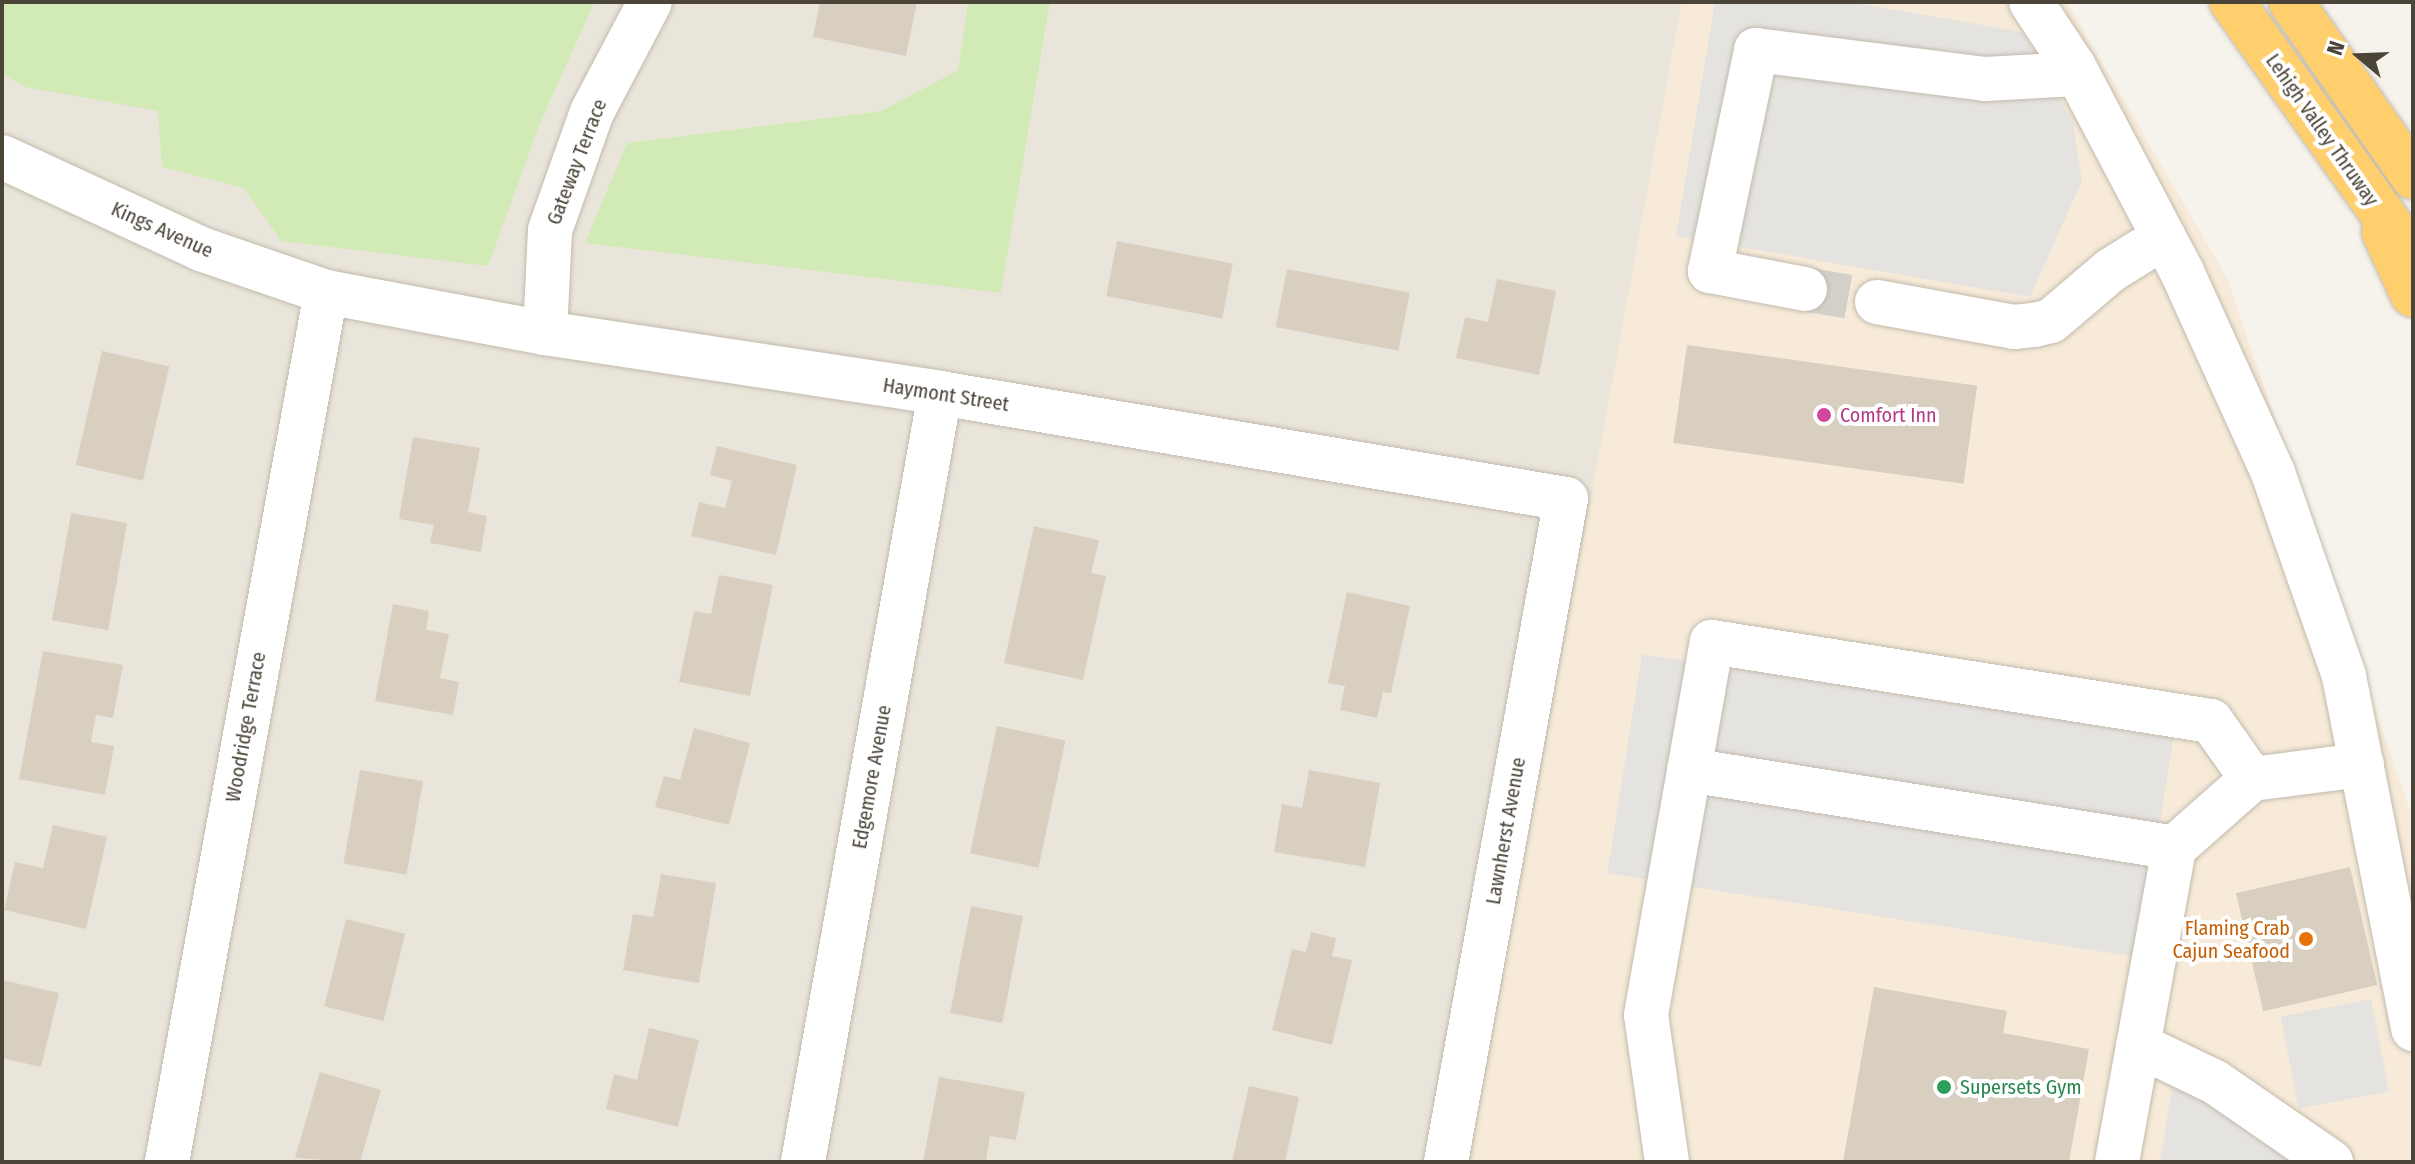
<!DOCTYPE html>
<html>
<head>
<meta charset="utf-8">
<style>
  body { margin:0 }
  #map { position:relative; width:2415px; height:1164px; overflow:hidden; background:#f6f3ec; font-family:"Fira Sans Condensed",sans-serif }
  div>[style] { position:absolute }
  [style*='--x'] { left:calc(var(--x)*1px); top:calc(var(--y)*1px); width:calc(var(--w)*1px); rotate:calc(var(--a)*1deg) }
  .residential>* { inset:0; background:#eae5da }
  .commercial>* { inset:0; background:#f7ead8 }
  .green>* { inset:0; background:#d2eab5 }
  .parking>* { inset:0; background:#e5e3e0; transform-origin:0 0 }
  .building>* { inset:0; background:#d8cfc1; transform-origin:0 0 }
  .minor-tunnel>* { height:44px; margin-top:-22px; transform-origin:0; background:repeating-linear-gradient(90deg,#d4d0c8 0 44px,transparent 0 66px) }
  .roads { filter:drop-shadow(0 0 2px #c2bbae) drop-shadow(0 0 2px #c2bbae) }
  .minor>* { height:44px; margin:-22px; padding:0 22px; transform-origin:22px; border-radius:22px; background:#fff }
  .highway>* { height:44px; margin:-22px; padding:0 22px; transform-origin:22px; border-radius:22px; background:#ffcf6e }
  .dots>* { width:22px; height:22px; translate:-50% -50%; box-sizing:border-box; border:4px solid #fff; border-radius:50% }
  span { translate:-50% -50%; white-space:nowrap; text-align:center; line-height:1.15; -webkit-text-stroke:8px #fff; paint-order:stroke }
  .street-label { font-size:20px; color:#4b4439 }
  .hotel-label { font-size:20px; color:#b23c85 }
  .left { translate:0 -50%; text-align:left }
  .food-label { font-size:20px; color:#c56008 }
  .right { translate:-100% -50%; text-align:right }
  .leisure-label { font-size:20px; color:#27864d }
  .frame { position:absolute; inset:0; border:4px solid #4b4439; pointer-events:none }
  .north { position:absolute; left:2319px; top:16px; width:80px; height:80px; -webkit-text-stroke:6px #fff; paint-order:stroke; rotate:289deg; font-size:22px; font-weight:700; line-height:32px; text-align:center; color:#4b4439 }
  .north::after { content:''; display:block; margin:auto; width:28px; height:36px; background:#4b4439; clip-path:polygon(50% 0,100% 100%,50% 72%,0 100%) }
</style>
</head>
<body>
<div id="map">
  <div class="residential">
    <div style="clip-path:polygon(2px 2px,488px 265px,541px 121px,595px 2px,968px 2px,958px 70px,881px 111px,627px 143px,1001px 293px,1050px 2px,1682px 2px,1470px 1162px,2px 1162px)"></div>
  </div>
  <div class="commercial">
    <div style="clip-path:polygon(1682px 2px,2067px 2px,2227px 278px,2413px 820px,2413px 1162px,1470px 1162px)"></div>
  </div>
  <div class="green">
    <div style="clip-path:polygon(2px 2px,595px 2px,541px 121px,488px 266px,281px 241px,244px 188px,162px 167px,158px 111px,26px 87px,2px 74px)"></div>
    <div style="clip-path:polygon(968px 2px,1050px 2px,1001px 293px,585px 243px,627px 143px,881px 111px,958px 70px)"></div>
  </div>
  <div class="parking">
    <div style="clip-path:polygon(1715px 2px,1848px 2px,2023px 32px,2073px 123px,2082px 181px,2030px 297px,1676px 236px)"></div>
    <div style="left:1642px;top:654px;width:538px;height:222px;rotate:9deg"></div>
    <div style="left:2371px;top:999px;width:94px;height:92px;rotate:79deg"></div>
    <div style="clip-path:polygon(2175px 1070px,2310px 1162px,2160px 1162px)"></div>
  </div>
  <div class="building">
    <div style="clip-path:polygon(820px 2px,917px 2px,906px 56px,813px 37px)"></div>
    <div style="left:1117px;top:241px;width:118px;height:56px;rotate:11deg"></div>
    <div style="left:1287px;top:269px;width:125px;height:59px;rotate:11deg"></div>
    <div style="clip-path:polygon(1497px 279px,1556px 291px,1539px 375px,1456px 358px,1465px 317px,1488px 322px)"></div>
    <div style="left:1687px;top:345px;width:293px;height:99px;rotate:8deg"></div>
    <div style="left:102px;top:351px;width:69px;height:117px;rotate:13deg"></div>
    <div style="clip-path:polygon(413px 437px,480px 448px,468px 512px,487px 516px,481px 552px,430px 543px,434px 525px,399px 519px)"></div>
    <div style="clip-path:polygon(717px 446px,797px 465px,776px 555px,691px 536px,699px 502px,725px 508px,732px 481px,710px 475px)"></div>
    <div style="left:71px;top:513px;width:57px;height:109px;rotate:10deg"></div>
    <div style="clip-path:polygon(1034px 526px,1099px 540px,1091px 573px,1106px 576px,1083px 680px,1004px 663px)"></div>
    <div style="clip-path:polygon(719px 575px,773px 585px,750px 696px,679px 682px,694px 611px,711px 614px)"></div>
    <div style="clip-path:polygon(1347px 592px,1410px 606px,1391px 693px,1383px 692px,1377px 718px,1340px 710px,1345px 686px,1328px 683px)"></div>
    <div style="clip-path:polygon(393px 604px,429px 611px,426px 630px,449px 634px,440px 678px,459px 682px,453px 715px,375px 701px)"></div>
    <div style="clip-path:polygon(43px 651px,123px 665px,113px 718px,96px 715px,91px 742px,114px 746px,105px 795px,19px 779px)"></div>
    <div style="left:997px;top:726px;width:70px;height:130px;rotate:12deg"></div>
    <div style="clip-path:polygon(694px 728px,750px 743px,729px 825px,655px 807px,664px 776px,680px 780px)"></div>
    <div style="left:360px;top:770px;width:64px;height:95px;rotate:10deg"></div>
    <div style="clip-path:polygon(1309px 770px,1380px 783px,1365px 867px,1274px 852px,1282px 804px,1302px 808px)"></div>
    <div style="clip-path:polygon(53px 825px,107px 837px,86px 929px,4px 910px,15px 862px,43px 868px)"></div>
    <div style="left:2350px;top:867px;width:121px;height:117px;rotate:77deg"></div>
    <div style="clip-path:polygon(661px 874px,716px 883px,699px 983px,623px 970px,633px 914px,653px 917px)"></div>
    <div style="left:971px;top:906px;width:53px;height:109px;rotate:11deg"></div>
    <div style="left:346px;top:919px;width:61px;height:90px;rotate:14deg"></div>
    <div style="clip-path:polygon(1311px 932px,1336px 938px,1332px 956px,1352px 960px,1332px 1045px,1272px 1030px,1292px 949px,1306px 952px)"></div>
    <div style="clip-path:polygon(2px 980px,59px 993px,41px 1067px,2px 1058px)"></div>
    <div style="clip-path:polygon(1874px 987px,2007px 1011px,2003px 1033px,2089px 1049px,2069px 1162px,1843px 1162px)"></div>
    <div style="clip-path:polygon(649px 1028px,699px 1040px,678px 1127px,606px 1109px,614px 1074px,637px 1080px)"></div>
    <div style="clip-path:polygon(320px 1072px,381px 1090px,360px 1162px,295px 1158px)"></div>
    <div style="clip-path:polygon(939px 1077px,1025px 1092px,1016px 1140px,990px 1136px,986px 1162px,923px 1162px)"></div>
    <div style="clip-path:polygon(1249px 1086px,1299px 1097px,1285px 1162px,1232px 1162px)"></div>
  </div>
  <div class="minor-tunnel">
    <div style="--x:1805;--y:289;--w:73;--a:10.2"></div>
  </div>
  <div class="roads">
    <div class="minor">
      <div style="--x:2031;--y:2;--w:78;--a:56.5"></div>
      <div style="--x:2074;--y:67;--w:232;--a:62.2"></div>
      <div style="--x:2182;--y:272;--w:221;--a:65.6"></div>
      <div style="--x:2273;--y:473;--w:215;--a:70.7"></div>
      <div style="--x:2344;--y:676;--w:360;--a:78.9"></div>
      <div style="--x:2;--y:157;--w:219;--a:24.8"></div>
      <div style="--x:201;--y:249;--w:132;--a:19"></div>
      <div style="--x:326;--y:292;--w:223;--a:10.6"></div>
      <div style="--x:545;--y:333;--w:400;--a:8.6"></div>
      <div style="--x:940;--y:393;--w:635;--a:9.61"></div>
      <div style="--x:1566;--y:499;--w:674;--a:100.26"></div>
      <div style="--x:1805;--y:289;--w:97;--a:-169.3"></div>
      <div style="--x:1710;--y:271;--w:226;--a:-78.2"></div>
      <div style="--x:1756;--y:50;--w:231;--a:7.2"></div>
      <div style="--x:1985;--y:79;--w:92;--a:-3.1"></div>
      <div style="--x:1877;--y:302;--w:139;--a:10.3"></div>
      <div style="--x:2014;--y:327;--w:20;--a:-6"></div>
      <div style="--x:2034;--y:325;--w:17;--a:-13"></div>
      <div style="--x:2051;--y:321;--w:79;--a:-40.4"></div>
      <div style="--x:2111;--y:270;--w:62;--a:-31.9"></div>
      <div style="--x:545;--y:333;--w:103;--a:-87.2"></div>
      <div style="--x:550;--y:230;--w:125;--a:-70.4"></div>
      <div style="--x:592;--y:112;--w:124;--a:-62.2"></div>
      <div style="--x:1689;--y:770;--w:491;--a:9.1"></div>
      <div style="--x:2138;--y:1045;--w:85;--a:25.7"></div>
      <div style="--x:2215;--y:1082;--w:141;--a:34.6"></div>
      <div style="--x:167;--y:1162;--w:884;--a:-79.64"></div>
      <div style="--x:803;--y:1162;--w:781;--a:-79.9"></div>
      <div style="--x:1667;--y:1162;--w:148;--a:-98.1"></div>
      <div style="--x:1646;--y:1015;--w:379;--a:-80"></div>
      <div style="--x:1712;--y:642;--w:505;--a:9"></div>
      <div style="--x:2211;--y:721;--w:71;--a:54.7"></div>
      <div style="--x:2117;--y:1162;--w:319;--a:-79.7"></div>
      <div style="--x:2174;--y:848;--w:104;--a:-41.5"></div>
      <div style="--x:2252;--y:779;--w:111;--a:-7.3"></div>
    </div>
    <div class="highway">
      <div style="--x:2232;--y:2;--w:313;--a:54.6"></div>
      <div style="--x:2291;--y:2;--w:213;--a:55.1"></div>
      <div style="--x:2384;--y:232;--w:69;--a:65.3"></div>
    </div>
  </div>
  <div class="dots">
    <div style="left:1824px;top:415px;background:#d1479c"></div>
    <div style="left:2306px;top:939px;background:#e8710a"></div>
    <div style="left:1944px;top:1087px;background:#2e9e5b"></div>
  </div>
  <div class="street-label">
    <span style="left:2322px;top:130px;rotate:55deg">Lehigh Valley Thruway</span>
    <span style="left:577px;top:162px;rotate:-69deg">Gateway Terrace</span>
    <span style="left:162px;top:230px;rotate:24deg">Kings Avenue</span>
    <span style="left:946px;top:395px;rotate:9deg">Haymont Street</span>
    <span style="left:246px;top:727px;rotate:-80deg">Woodridge Terrace</span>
    <span style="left:872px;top:777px;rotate:-80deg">Edgemore Avenue</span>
    <span style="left:1506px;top:831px;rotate:-80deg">Lawnherst Avenue</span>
  </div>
  <div class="hotel-label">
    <span class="left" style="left:1840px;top:415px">Comfort Inn</span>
  </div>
  <div class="food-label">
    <span class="right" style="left:2290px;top:940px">Flaming Crab<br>Cajun Seafood</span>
  </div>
  <div class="leisure-label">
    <span class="left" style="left:1960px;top:1087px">Supersets Gym</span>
  </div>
  <div class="frame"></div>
  <div class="north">N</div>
</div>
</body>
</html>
